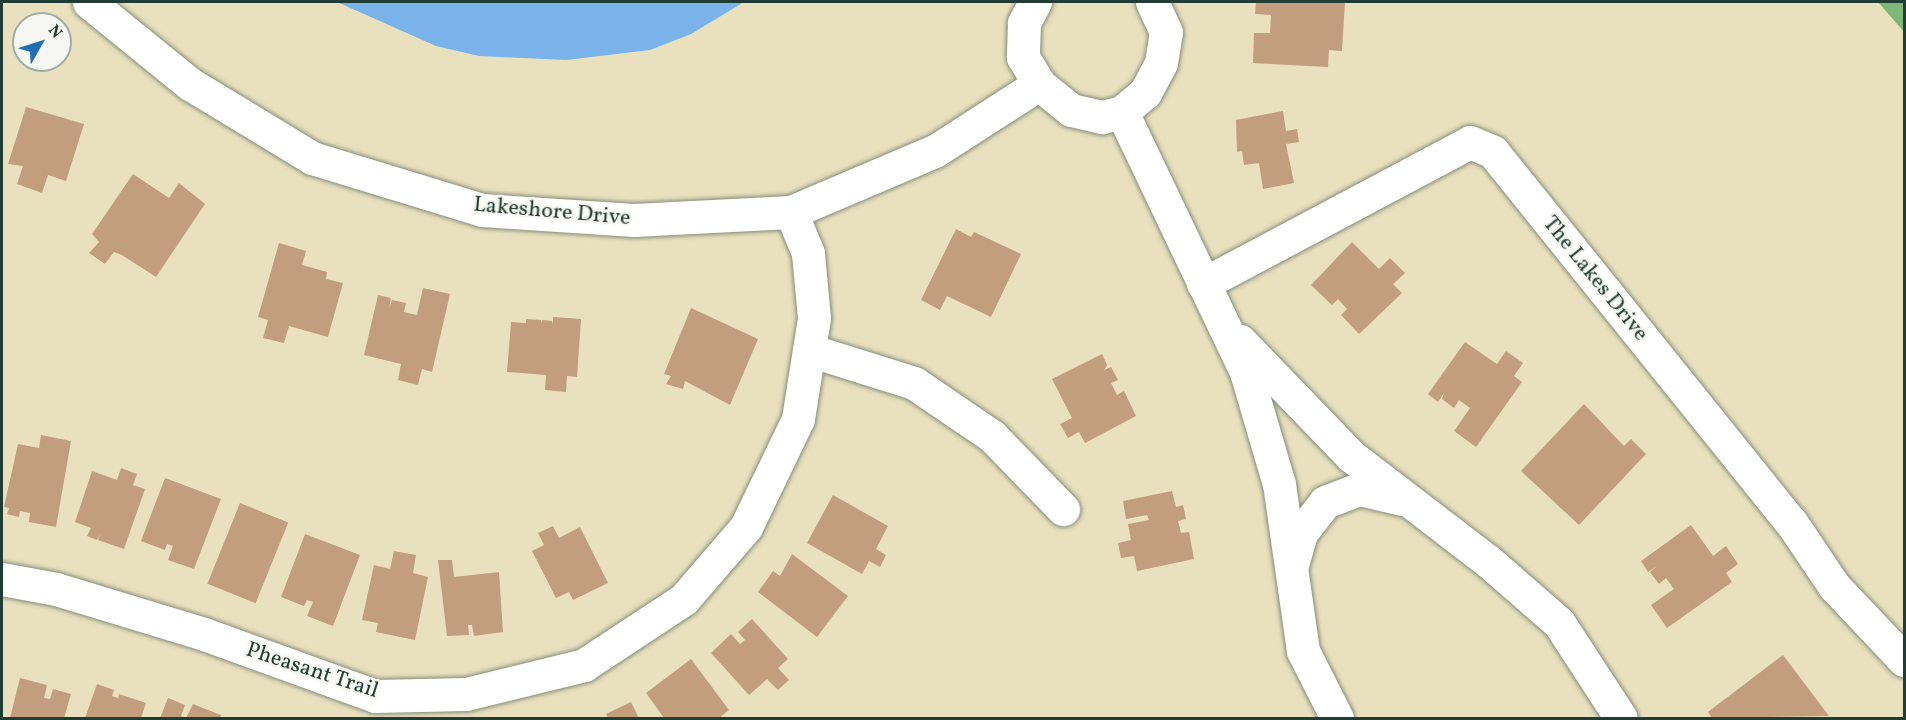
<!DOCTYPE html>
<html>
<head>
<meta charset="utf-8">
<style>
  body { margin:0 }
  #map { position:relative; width:1906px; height:720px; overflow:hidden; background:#e9e0be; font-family:Vollkorn,serif }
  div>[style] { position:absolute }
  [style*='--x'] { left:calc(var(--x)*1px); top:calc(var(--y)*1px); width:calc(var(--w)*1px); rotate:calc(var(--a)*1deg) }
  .forest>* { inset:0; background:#7eb878 }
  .water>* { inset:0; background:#7ab3ea }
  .building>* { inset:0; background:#c29e7e; transform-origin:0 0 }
  .roads { filter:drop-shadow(0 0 2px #848e79) drop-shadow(0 0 2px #848e79) }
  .minor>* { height:33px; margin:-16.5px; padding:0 16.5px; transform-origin:16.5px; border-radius:16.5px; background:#fff }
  span { translate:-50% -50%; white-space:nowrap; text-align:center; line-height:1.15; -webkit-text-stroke:5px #f6f6f2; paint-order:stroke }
  .street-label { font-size:22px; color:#1f3d34 }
  .frame { position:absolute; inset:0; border:3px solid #1f3d34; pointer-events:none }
  .north { position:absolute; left:12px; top:12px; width:60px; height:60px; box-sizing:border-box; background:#f6f6f2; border:2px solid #a0aca6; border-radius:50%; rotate:51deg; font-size:16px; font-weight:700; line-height:24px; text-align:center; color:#1f3d34 }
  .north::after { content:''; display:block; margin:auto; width:21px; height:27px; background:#1f6fb2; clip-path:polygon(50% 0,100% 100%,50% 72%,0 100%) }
</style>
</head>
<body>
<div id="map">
  <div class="forest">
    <div style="clip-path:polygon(1878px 2px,1904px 2px,1904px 32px)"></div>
  </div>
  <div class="water">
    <div style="clip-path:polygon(337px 2px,744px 2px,691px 34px,650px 50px,566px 60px,479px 56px,436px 46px)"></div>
  </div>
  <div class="building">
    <div style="clip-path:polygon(1256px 2px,1345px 2px,1342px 51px,1329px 50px,1328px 67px,1253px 63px,1254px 33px,1270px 33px,1271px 15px,1255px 14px)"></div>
    <div style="clip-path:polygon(26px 107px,84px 124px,66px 181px,48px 175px,42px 193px,17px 184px,23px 166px,8px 164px)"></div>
    <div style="clip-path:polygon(1283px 111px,1286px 131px,1297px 129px,1299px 142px,1286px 144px,1294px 183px,1263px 189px,1259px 163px,1244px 165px,1242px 151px,1237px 152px,1236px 120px)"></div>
    <div style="clip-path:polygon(133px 174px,169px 198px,179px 183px,205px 204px,156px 277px,122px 255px,114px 252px,105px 264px,89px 253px,99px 242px,92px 234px)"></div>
    <div style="clip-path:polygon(956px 229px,971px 237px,974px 232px,1021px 254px,991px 317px,947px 296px,940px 310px,921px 300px)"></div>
    <div style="clip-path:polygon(1352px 242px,1379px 269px,1390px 258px,1405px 273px,1393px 284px,1402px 293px,1359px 334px,1341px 315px,1347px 309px,1338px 299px,1332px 305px,1311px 285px)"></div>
    <div style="clip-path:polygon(279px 243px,306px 251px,302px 265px,327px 272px,326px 279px,343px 283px,328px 337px,289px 326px,284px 343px,263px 338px,268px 320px,258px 317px)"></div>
    <div style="clip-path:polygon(423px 288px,450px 294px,432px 372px,422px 369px,418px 385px,398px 380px,401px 364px,364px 355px,378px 295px,391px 298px,389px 309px,392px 300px,406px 303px,404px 312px,417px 315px)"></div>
    <div style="clip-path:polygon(691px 308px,758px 339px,730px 405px,685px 381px,683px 389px,666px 384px,671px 376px,664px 374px)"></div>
    <div style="clip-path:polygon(553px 317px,581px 319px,577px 377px,567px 376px,566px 392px,545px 390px,546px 375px,507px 372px,511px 322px,526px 323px,526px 319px,541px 320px,541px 324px,542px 320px,552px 321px,553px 325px)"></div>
    <div style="clip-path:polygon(1465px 342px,1497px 364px,1506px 351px,1523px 363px,1514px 376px,1522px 382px,1476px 447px,1454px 431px,1470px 408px,1459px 400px,1454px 408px,1442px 399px,1444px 393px,1438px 402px,1428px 394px)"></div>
    <div style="clip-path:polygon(1102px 354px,1107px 365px,1104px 370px,1111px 367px,1118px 380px,1111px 383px,1117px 395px,1124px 391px,1136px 416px,1085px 443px,1079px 432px,1068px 438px,1060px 424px,1072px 418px,1052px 379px)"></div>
    <div style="clip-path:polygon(1584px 404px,1624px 446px,1631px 439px,1646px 454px,1579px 525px,1521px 471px)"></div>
    <div style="clip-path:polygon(41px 435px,71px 441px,56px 527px,29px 522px,30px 513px,20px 511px,19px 517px,7px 514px,9px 508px,4px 507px,18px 444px,39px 448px)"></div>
    <div style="clip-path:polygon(121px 468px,137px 474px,133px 485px,145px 489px,124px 549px,98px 540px,100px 534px,97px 540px,87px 536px,91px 528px,75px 522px,92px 471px,117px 480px)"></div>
    <div style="clip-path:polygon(165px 478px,221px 499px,194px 569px,168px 560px,173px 546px,167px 544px,165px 550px,141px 541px)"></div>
    <div style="clip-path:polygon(1172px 491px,1176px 507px,1183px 505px,1186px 519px,1178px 521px,1181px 533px,1189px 532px,1194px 559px,1137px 571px,1134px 556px,1121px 558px,1118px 543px,1131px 540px,1128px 524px,1149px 520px,1147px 515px,1126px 519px,1123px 501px)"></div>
    <div style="clip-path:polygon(833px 495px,888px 526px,876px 549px,886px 555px,880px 567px,869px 561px,862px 574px,807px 543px)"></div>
    <div style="left:240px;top:503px;width:52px;height:87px;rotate:22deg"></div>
    <div style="clip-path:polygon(1691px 525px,1713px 556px,1726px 546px,1738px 564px,1726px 573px,1732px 582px,1667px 628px,1651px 605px,1674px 589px,1666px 578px,1659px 584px,1650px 572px,1657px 566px,1648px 572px,1641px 561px)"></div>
    <div style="clip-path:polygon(553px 526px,559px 538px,580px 527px,608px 583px,573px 600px,569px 592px,556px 598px,532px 551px,544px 545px,538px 533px)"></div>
    <div style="clip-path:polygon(305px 534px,360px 555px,333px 626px,307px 616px,313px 602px,307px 600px,304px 606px,281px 597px)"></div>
    <div style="clip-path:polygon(394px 551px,416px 555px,413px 573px,428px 577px,415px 640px,376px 632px,378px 623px,362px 620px,374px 565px,390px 569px)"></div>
    <div style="clip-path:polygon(792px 554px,848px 596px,817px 637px,758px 592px,773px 571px,780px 576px)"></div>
    <div style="clip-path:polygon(438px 560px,452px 560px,454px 577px,499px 572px,503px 632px,474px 636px,472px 625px,468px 625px,469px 635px,447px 636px)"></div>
    <div style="clip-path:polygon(752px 619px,788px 659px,778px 668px,789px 680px,778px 690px,767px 679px,749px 695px,711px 653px,731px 634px,740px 644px,745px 640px,738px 632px)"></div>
    <div style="clip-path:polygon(1783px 655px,1829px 716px,1712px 718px,1708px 712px)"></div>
    <div style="clip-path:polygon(691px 659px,729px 710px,719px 718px,664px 718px,646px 693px)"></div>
    <div style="clip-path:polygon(20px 678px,47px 685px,44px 698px,50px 699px,53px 689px,71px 694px,64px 718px,10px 718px)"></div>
    <div style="clip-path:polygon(97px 684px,114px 690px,112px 696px,118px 698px,119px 694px,146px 703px,141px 718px,85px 718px)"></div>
    <div style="clip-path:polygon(168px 698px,185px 705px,181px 716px,186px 718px,193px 704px,221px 715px,220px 718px,160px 718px)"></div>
    <div style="clip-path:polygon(631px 702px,639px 718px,608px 718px,606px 714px)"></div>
  </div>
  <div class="roads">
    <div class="minor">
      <div style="--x:89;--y:2;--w:130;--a:39.1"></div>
      <div style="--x:190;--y:84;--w:143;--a:31.2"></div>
      <div style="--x:312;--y:158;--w:178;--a:17"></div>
      <div style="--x:482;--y:210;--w:152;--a:3.8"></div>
      <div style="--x:634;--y:220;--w:157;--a:-2.9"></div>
      <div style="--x:791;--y:212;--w:156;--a:-23"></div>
      <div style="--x:935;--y:151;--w:124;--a:-32.8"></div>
      <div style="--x:1035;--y:2;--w:24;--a:118"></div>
      <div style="--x:1024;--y:23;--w:34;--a:92"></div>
      <div style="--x:1023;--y:57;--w:31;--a:59"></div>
      <div style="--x:1039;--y:84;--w:41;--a:39.1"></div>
      <div style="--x:1071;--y:110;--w:32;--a:13"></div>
      <div style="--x:1102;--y:117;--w:21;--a:-14"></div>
      <div style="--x:1122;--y:112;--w:30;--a:-40"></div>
      <div style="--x:1145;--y:93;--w:34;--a:-62"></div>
      <div style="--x:1161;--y:63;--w:31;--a:-81"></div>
      <div style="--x:1166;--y:32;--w:33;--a:-115"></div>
      <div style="--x:1122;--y:112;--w:288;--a:64.5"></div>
      <div style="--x:1246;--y:372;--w:117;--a:73.6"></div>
      <div style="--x:1279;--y:484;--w:169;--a:81.8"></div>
      <div style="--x:1303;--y:651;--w:75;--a:63.1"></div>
      <div style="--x:1203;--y:284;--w:302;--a:-28"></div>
      <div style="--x:1470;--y:142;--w:25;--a:23"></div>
      <div style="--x:1493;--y:152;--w:475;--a:51.2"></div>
      <div style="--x:1791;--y:522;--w:77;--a:56.1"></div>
      <div style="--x:1834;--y:586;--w:102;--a:46.6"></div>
      <div style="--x:1240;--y:341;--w:160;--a:46"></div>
      <div style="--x:1351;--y:456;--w:173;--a:37.5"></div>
      <div style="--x:1488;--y:561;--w:94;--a:41.1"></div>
      <div style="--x:1559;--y:623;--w:113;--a:56.9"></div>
      <div style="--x:809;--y:350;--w:110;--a:17.4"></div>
      <div style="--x:914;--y:383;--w:94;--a:34.2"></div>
      <div style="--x:992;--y:436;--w:102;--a:45.8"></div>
      <div style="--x:1292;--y:565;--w:33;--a:-74"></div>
      <div style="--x:1301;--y:533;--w:39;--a:-52"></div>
      <div style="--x:1325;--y:502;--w:36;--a:-21"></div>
      <div style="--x:1359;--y:489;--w:44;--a:13.1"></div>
      <div style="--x:2;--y:579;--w:55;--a:10.5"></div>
      <div style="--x:56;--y:589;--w:155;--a:16.9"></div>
      <div style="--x:204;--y:634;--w:182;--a:19.9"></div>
      <div style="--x:375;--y:696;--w:91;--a:-1.3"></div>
      <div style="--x:466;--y:694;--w:122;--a:-13.8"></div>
      <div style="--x:584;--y:665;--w:120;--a:-33.4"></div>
      <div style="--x:684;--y:599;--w:95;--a:-49.3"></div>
      <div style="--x:746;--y:527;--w:120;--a:-64.3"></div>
      <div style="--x:798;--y:419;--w:102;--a:-81"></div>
      <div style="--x:814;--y:318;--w:65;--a:-95.3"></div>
      <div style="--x:808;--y:253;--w:44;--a:-112.5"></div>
    </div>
  </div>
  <div class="street-label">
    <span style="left:552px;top:212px;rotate:5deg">Lakeshore Drive</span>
    <span style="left:1595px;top:279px;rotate:51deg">The Lakes Drive</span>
    <span style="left:312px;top:671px;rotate:18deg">Pheasant Trail</span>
  </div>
  <div class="frame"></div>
  <div class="north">N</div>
</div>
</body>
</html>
